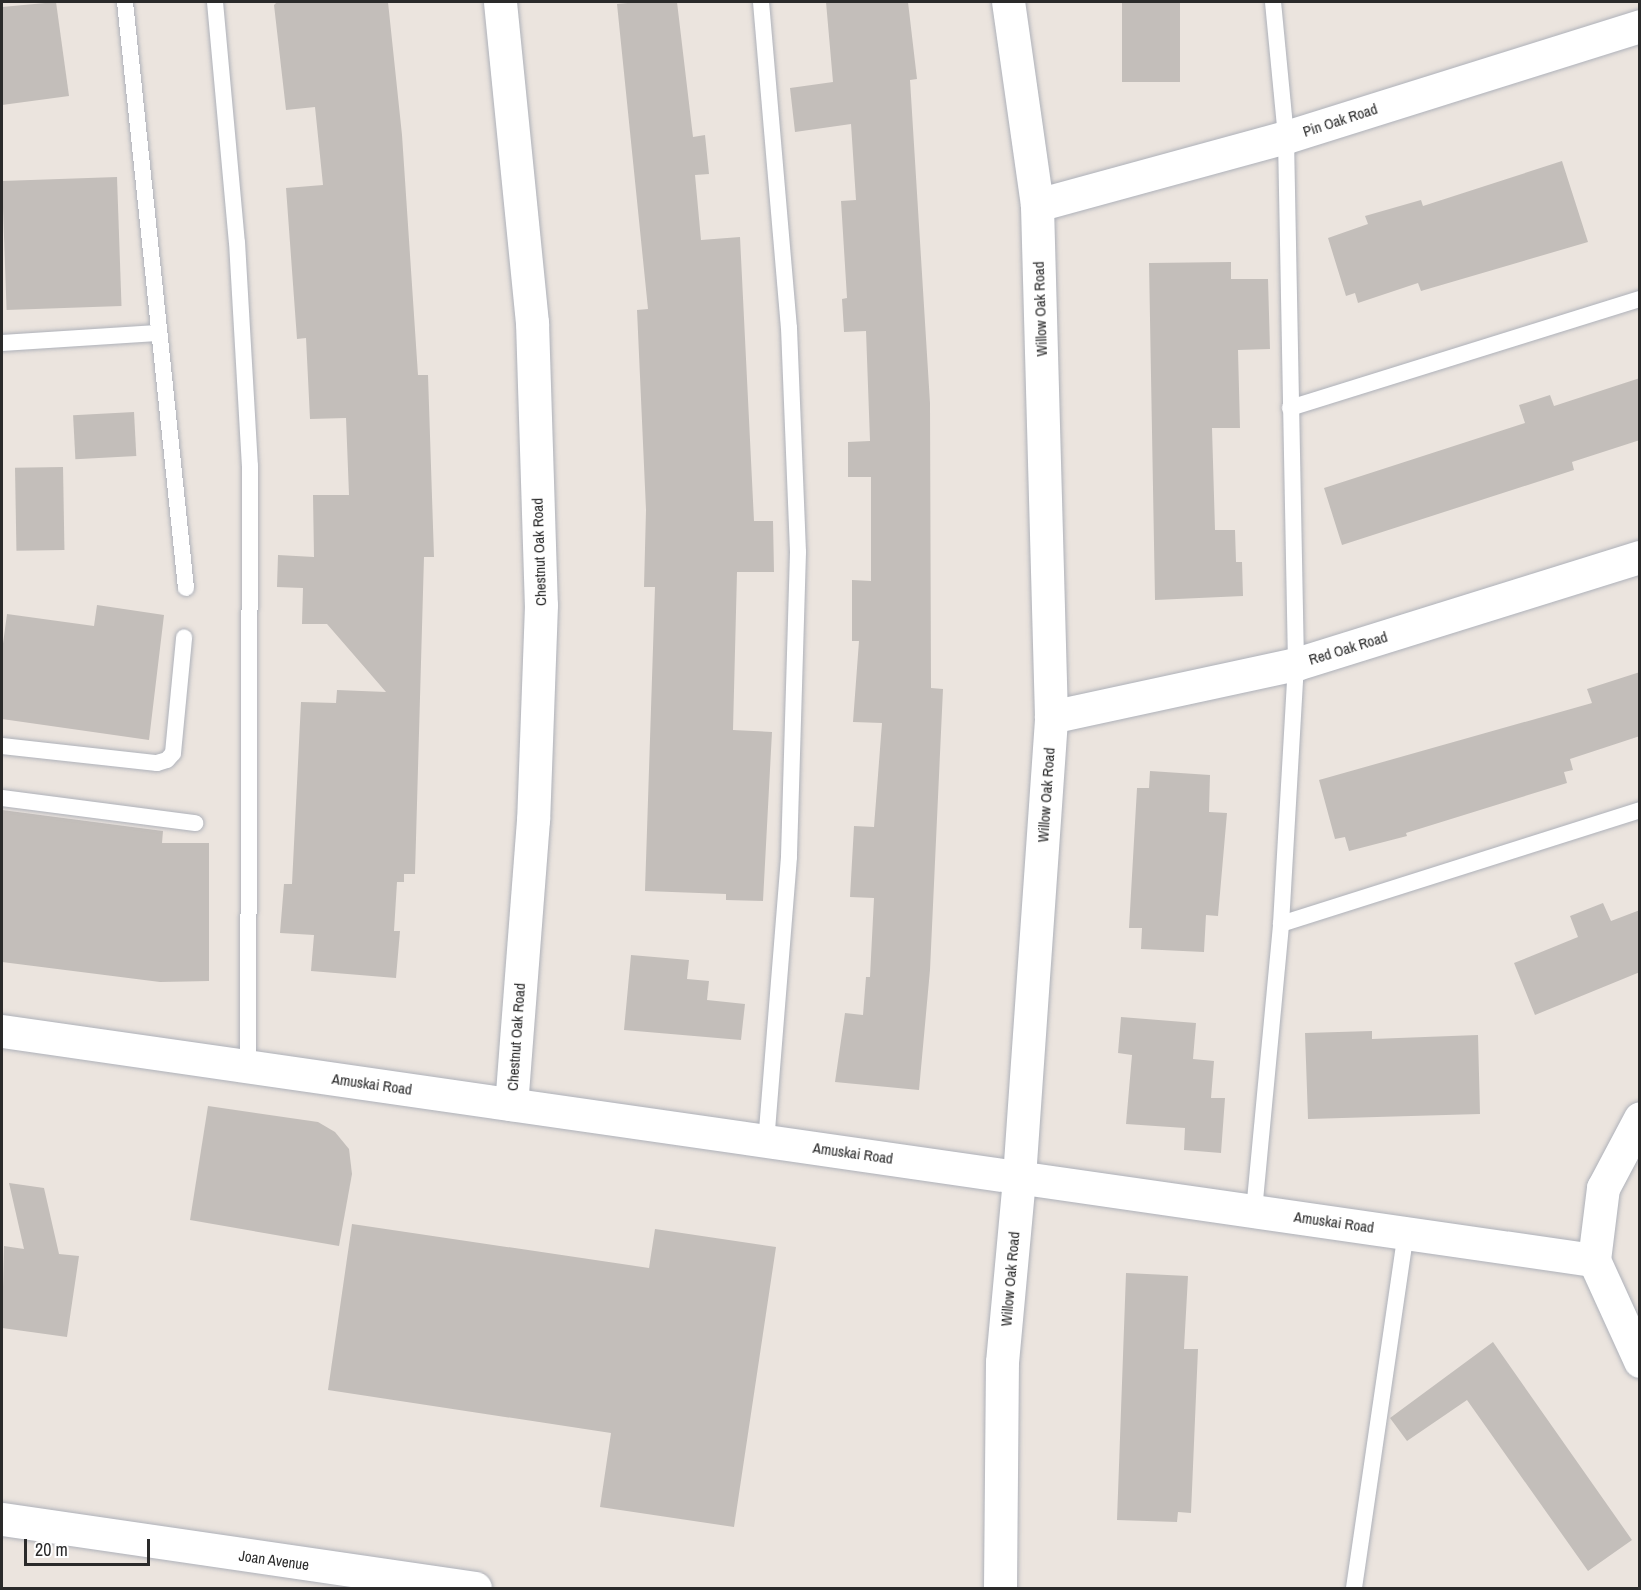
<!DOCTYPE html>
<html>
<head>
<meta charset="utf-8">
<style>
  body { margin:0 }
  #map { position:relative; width:1641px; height:1590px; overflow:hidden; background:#ebe4de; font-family:"Archivo Narrow",sans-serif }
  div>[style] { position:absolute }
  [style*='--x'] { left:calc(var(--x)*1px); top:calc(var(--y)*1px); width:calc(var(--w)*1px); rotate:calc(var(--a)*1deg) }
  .building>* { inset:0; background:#c3beba; transform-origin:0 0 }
  .roads { filter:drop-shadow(0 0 2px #aeb1b9) drop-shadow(0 0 2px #aeb1b9) }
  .service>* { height:16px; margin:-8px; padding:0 8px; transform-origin:8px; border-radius:8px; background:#fff }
  .minor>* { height:33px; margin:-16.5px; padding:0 16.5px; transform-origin:16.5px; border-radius:16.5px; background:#fff }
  span { translate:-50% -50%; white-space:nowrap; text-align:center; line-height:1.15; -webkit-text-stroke:5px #fff; paint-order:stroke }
  .street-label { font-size:15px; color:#2a2a2a }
  .frame { position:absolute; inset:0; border:3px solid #2a2a2a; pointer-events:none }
  .scale { position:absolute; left:24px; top:1539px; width:126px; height:27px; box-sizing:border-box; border:3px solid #2a2a2a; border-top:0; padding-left:8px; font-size:18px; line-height:21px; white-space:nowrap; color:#2a2a2a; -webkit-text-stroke:4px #fff; paint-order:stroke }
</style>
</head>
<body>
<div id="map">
  <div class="building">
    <div style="clip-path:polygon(56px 2px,69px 96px,2px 105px,2px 7px)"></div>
    <div style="clip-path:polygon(277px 2px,388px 2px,402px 135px,418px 375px,428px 375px,434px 557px,424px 557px,415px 874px,404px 874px,404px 882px,397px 882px,394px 931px,400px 931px,396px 978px,311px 971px,314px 935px,280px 933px,284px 884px,292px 884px,301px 702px,336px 703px,337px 690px,386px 692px,327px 624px,302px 624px,303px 588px,277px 587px,278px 555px,314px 557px,313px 495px,349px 495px,346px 418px,310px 419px,306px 338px,297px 339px,286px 188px,323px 185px,315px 107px,286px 110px,274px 5px)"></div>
    <div style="clip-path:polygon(638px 2px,677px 2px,693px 137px,705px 135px,709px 174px,695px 175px,701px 240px,740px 237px,754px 521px,773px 521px,774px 572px,737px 572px,733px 730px,772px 732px,763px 901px,726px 900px,726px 894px,645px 891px,655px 587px,644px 587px,646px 510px,637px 310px,648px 309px,617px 4px)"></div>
    <div style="clip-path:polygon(826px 2px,908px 2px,917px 79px,910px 80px,930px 403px,931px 688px,943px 689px,930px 970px,919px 1090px,835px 1082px,845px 1013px,863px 1015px,866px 977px,870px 977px,874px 898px,850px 897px,854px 826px,874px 827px,882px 723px,853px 722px,859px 641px,852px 641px,852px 580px,871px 581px,871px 477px,848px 477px,848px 442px,870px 441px,866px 331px,844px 332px,842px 299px,847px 298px,841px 201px,856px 200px,851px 124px,795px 132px,790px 88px,833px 82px)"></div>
    <div style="left:1122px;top:2px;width:58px;height:80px"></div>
    <div style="clip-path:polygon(1562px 161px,1588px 242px,1421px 291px,1418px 283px,1358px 303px,1355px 293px,1346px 296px,1328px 238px,1368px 224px,1365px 216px,1421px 200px,1423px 206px)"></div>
    <div style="left:117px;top:177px;width:129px;height:115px;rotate:88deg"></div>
    <div style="clip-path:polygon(1231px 262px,1231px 279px,1268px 279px,1270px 349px,1238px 350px,1240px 428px,1212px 428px,1215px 530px,1235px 530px,1236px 562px,1242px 562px,1243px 596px,1155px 600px,1149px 263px)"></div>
    <div style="clip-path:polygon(1640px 378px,1640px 440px,1572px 462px,1574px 470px,1342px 545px,1324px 488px,1525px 423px,1519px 405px,1550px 395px,1554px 406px)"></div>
    <div style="left:134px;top:412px;width:44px;height:61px;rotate:87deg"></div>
    <div style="left:63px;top:467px;width:83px;height:48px;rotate:89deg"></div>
    <div style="clip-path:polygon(97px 605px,164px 615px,149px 740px,2px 719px,2px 651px,7px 614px,94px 626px)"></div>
    <div style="clip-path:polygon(1640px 672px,1640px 736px,1570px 759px,1573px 770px,1564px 772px,1567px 783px,1406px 833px,1407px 836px,1349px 851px,1345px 837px,1335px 839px,1319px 780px,1592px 703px,1587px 689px)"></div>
    <div style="clip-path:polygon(1150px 771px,1210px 775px,1209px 812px,1227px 813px,1218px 916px,1206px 915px,1204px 952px,1141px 949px,1142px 928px,1129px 928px,1137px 788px,1149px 788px)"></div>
    <div style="clip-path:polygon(2px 810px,163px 831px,162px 843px,209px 843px,209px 981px,160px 982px,2px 962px)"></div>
    <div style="clip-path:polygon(1603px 903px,1611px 921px,1640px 910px,1640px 972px,1535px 1015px,1514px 963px,1578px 937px,1570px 916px)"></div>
    <div style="clip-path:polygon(631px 955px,689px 960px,687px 979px,709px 981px,707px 1000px,745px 1004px,741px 1040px,624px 1030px)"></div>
    <div style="clip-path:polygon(1121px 1017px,1196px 1023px,1193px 1059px,1214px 1061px,1211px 1098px,1225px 1098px,1221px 1153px,1184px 1150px,1185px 1128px,1126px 1124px,1132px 1055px,1118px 1053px)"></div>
    <div style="clip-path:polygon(1372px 1031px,1372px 1039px,1478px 1035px,1480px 1114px,1308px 1119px,1305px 1033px)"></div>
    <div style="clip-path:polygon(208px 1106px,318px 1122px,335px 1132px,349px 1149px,352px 1174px,339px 1246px,190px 1220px)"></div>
    <div style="clip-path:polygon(9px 1183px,44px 1188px,59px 1254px,79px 1256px,67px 1337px,2px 1328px,4px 1246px,24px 1249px)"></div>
    <div style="clip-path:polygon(352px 1224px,649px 1268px,655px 1229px,776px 1247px,734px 1527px,600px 1507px,611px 1433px,328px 1390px)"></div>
    <div style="clip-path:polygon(1126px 1273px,1188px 1276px,1184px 1349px,1198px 1349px,1191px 1513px,1178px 1512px,1177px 1522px,1117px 1520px)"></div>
    <div style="clip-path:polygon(1493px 1342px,1632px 1540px,1588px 1571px,1467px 1400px,1407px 1441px,1390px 1418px)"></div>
  </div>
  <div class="roads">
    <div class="service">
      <div style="--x:125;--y:2;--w:589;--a:84.06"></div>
      <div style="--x:215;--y:2;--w:241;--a:84.8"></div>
      <div style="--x:237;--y:242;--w:224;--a:86.7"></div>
      <div style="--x:250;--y:466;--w:600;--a:90.19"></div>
      <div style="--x:761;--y:2;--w:327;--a:85.1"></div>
      <div style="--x:789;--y:328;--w:224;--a:87.7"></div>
      <div style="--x:798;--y:552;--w:305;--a:91.7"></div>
      <div style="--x:789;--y:857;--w:285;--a:94.6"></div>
      <div style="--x:2;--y:343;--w:155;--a:-3.7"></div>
      <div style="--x:1290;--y:408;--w:367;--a:-17.3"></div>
      <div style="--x:2;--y:746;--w:156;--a:6.3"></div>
      <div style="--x:157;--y:763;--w:10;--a:-17"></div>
      <div style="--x:167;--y:760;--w:9;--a:-49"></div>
      <div style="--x:173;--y:753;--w:116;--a:-84.5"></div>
      <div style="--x:2;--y:798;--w:195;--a:7.4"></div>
      <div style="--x:1281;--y:924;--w:377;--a:-17.6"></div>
      <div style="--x:1254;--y:1211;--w:288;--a:-84.6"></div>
      <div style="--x:1281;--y:924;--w:260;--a:-86.7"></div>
      <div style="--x:1296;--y:664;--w:527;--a:-91.09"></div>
      <div style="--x:1286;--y:137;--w:136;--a:-95.5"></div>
      <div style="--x:1354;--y:1588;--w:359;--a:-81.7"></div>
    </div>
    <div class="minor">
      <div style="--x:500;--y:2;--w:322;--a:84.3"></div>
      <div style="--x:532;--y:322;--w:283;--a:88.2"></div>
      <div style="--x:541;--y:605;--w:215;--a:92.1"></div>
      <div style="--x:533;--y:820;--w:285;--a:94.4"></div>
      <div style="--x:1037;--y:205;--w:258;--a:-15.3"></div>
      <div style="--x:1286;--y:137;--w:371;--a:-17.4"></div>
      <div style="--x:1051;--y:717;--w:251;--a:-12.2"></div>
      <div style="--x:1296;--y:664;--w:360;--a:-17.3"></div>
      <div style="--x:2;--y:1031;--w:1608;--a:8.19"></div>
      <div style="--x:1594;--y:1260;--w:73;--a:-82.9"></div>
      <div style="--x:1603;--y:1188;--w:79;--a:-62.1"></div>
      <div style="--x:1594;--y:1260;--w:111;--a:65.5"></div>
      <div style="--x:2;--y:1519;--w:478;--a:8.3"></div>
      <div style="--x:1000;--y:1588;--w:226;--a:-89.5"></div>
      <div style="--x:1002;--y:1362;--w:186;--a:-84.7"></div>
      <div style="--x:1019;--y:1177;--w:461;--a:-86"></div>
      <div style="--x:1051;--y:717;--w:512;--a:-91.57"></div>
      <div style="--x:1037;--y:205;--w:205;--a:-98.1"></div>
    </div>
  </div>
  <div class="street-label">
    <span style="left:1340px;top:120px;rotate:-18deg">Pin Oak Road</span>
    <span style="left:1040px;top:309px;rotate:-92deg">Willow Oak Road</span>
    <span style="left:539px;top:552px;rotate:-92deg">Chestnut Oak Road</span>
    <span style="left:1348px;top:648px;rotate:-17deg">Red Oak Road</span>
    <span style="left:1046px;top:795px;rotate:-86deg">Willow Oak Road</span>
    <span style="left:516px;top:1037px;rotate:-86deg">Chestnut Oak Road</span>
    <span style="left:372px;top:1084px;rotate:8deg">Amuskai Road</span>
    <span style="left:853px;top:1153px;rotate:8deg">Amuskai Road</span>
    <span style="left:1334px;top:1222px;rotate:8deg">Amuskai Road</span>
    <span style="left:1010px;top:1279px;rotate:-85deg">Willow Oak Road</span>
    <span style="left:274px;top:1560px;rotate:8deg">Joan Avenue</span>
  </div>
  <div class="frame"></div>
  <div class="scale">20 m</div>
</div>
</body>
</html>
